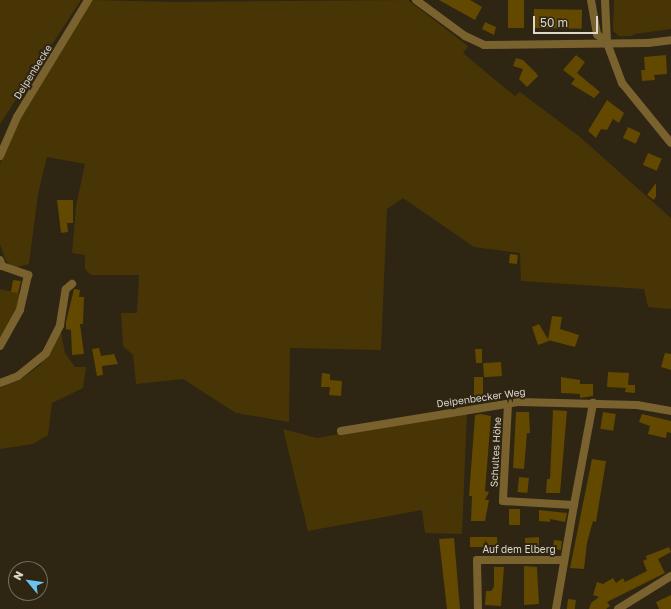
<!DOCTYPE html>
<html>
<head>
<meta charset="utf-8">
<style>
  body { margin:0 }
  #map { position:relative; width:671px; height:609px; overflow:hidden; background:#2e2513; font-family:"Golos Text",sans-serif }
  div>[style] { position:absolute }
  [style*='--x'] { left:calc(var(--x)*1px); top:calc(var(--y)*1px); width:calc(var(--w)*1px); rotate:calc(var(--a)*1deg) }
  .green>* { inset:0; background:#483506 }
  .building>* { inset:0; background:#634800; transform-origin:0 0 }
  .street>* { height:8px; margin:-4px; padding:0 4px; transform-origin:4px; border-radius:4px; background:#7a622f }
  span { translate:-50% -50%; white-space:nowrap; text-align:center; line-height:1.15; -webkit-text-stroke:4px #2e2513; paint-order:stroke }
  .street-label { font-size:10px; color:#dcd6cb }
  .north { position:absolute; left:8px; top:561px; width:40px; height:40px; box-sizing:border-box; background:#2e2513; border:1px solid #746c5d; border-radius:50%; rotate:299deg; font-size:11px; font-weight:700; line-height:16px; text-align:center; color:#dcd6cb }
  .north::after { content:''; display:block; margin:auto; width:14px; height:18px; background:#6bc3f2; clip-path:polygon(50% 0,100% 100%,50% 72%,0 100%) }
  .scale { position:absolute; left:533px; top:16px; width:65px; height:18px; box-sizing:border-box; border:2px solid #dcd6cb; border-top:0; padding-left:5px; font-size:12px; line-height:14px; white-space:nowrap; color:#dcd6cb; -webkit-text-stroke:3px #2e2513; paint-order:stroke }
</style>
</head>
<body>
<div id="map">
  <div class="green">
    <div style="clip-path:polygon(0 0,81px 0,0 124px)"></div>
    <div style="clip-path:polygon(92px 0,174px 2px,408px 0,468px 46px,463px 53px,488px 74px,515px 96px,520px 92px,580px 137px,671px 218px,671px 309px,648px 307px,644px 289px,521px 281px,520px 253px,474px 247px,403px 198px,387px 209px,381px 350px,290px 348px,289px 422px,236px 413px,183px 379px,136px 384px,133px 355px,123px 346px,121px 313px,137px 313px,139px 275px,91px 275px,85px 269px,85px 255px,72px 253px,76px 206px,85px 164px,47px 157px,38px 194px,29px 264px,14px 268px,6px 261px,0 244px,0 165px,6px 143px,28px 101px)"></div>
    <div style="clip-path:polygon(614px 0,671px 0,671px 29px,634px 34px,632px 36px,619px 36px,613px 31px)"></div>
    <div style="clip-path:polygon(0 289px,22px 294px,19px 307px,0 341px)"></div>
    <div style="clip-path:polygon(61px 332px,65px 353px,75px 367px,86px 367px,83px 388px,52px 403px,48px 435px,33px 444px,0 449px,0 388px,20px 380px,40px 365px)"></div>
    <div style="clip-path:polygon(467px 411px,462px 534px,425px 533px,422px 510px,308px 531px,283px 429px,317px 438px)"></div>
  </div>
  <div class="building">
    <div style="clip-path:polygon(439px 0,470px 0,482px 7px,475px 20px)"></div>
    <div style="left:508px;top:0;width:16px;height:28px"></div>
    <div style="left:534px;top:9px;width:48px;height:19px;rotate:1deg"></div>
    <div style="clip-path:polygon(485px 22px,496px 27px,494px 35px,482px 29px)"></div>
    <div style="clip-path:polygon(576px 55px,585px 62px,577px 73px,600px 92px,594px 98px,571px 84px,575px 79px,563px 70px)"></div>
    <div style="clip-path:polygon(666px 55px,667px 74px,654px 75px,655px 80px,642px 81px,641px 70px,645px 70px,644px 57px)"></div>
    <div style="clip-path:polygon(516px 58px,523px 60px,538px 75px,536px 74px,538px 76px,527px 87px,519px 79px,523px 69px,513px 66px)"></div>
    <div style="clip-path:polygon(607px 100px,624px 113px,619px 123px,613px 119px,607px 130px,601px 129px,596px 138px,588px 131px)"></div>
    <div style="left:628px;top:127px;width:14px;height:12px;rotate:25deg"></div>
    <div style="left:648px;top:153px;width:15px;height:13px;rotate:23deg"></div>
    <div style="clip-path:polygon(656px 183px,656px 196px,654px 200px,647px 195px)"></div>
    <div style="clip-path:polygon(57px 200px,73px 200px,73px 223px,67px 223px,68px 232px,61px 233px)"></div>
    <div style="left:510px;top:254px;width:8px;height:9px;rotate:7deg"></div>
    <div style="clip-path:polygon(13px 280px,21px 281px,18px 293px,11px 292px)"></div>
    <div style="clip-path:polygon(74px 289px,80px 290px,79px 297px,84px 297px,83px 324px,80px 324px,84px 354px,72px 355px,71px 330px,66px 329px,66px 322px)"></div>
    <div style="clip-path:polygon(552px 316px,562px 317px,560px 329px,579px 335px,575px 347px,548px 340px)"></div>
    <div style="clip-path:polygon(539px 324px,549px 341px,538px 345px,532px 327px)"></div>
    <div style="clip-path:polygon(99px 348px,101px 356px,114px 354px,118px 364px,102px 366px,103px 375px,97px 376px,92px 349px)"></div>
    <div style="clip-path:polygon(475px 349px,482px 349px,482px 363px,476px 363px)"></div>
    <div style="clip-path:polygon(665px 353px,671px 354px,671px 370px,661px 367px)"></div>
    <div style="left:501px;top:362px;width:14px;height:18px;rotate:86deg"></div>
    <div style="clip-path:polygon(608px 372px,629px 373px,628px 385px,635px 385px,635px 393px,625px 392px,626px 388px,607px 387px)"></div>
    <div style="clip-path:polygon(322px 373px,330px 374px,330px 380px,342px 381px,341px 396px,329px 395px,330px 387px,321px 387px)"></div>
    <div style="left:474px;top:377px;width:9px;height:25px"></div>
    <div style="clip-path:polygon(561px 377px,580px 380px,580px 384px,593px 384px,593px 396px,580px 398px,580px 394px,561px 393px)"></div>
    <div style="clip-path:polygon(553px 410px,567px 411px,560px 493px,546px 493px,547px 479px,550px 479px)"></div>
    <div style="clip-path:polygon(516px 412px,529px 412px,530px 433px,527px 433px,524px 469px,513px 468px)"></div>
    <div style="left:603px;top:412px;width:13px;height:17px;rotate:9deg"></div>
    <div style="clip-path:polygon(480px 414px,491px 416px,485px 491px,489px 492px,485px 500px,489px 500px,485px 521px,471px 521px,472px 496px,469px 496px,475px 415px)"></div>
    <div style="clip-path:polygon(642px 414px,671px 421px,671px 433px,667px 432px,666px 438px,648px 434px,650px 426px,639px 422px)"></div>
    <div style="clip-path:polygon(592px 459px,606px 461px,596px 522px,593px 521px,587px 543px,584px 569px,570px 568px)"></div>
    <div style="left:519px;top:477px;width:10px;height:15px;rotate:6deg"></div>
    <div style="left:509px;top:509px;width:11px;height:16px"></div>
    <div style="clip-path:polygon(539px 510px,567px 513px,565px 522px,550px 519px,550px 522px,539px 521px)"></div>
    <div style="clip-path:polygon(470px 537px,497px 537px,498px 552px,485px 552px,485px 547px,470px 547px)"></div>
    <div style="clip-path:polygon(539px 537px,539px 551px,525px 554px,525px 538px)"></div>
    <div style="clip-path:polygon(454px 538px,460px 609px,447px 609px,439px 539px)"></div>
    <div style="left:554px;top:540px;width:8px;height:9px;rotate:7deg"></div>
    <div style="clip-path:polygon(669px 547px,671px 552px,658px 559px,665px 573px,607px 602px,610px 606px,606px 609px,589px 609px,591px 603px,599px 597px,593px 595px,597px 582px,603px 584px,613px 578px,616px 583px,623px 578px,625px 582px,647px 571px,643px 561px,647px 559px,646px 556px)"></div>
    <div style="clip-path:polygon(524px 566px,537px 567px,539px 604px,524px 605px)"></div>
    <div style="clip-path:polygon(494px 567px,504px 567px,501px 606px,485px 605px,486px 591px,491px 591px,494px 587px)"></div>
    <div style="clip-path:polygon(671px 595px,671px 609px,659px 609px,656px 602px)"></div>
    <div style="left:568px;top:599px;width:8px;height:10px;rotate:7deg"></div>
  </div>
  <div class="street">
    <div style="--x:416;--y:0;--w:61;--a:36.3"></div>
    <div style="--x:465;--y:36;--w:21;--a:25"></div>
    <div style="--x:484;--y:45;--w:164;--a:-0.7"></div>
    <div style="--x:648;--y:43;--w:23;--a:-7"></div>
    <div style="--x:591;--y:0;--w:35;--a:80"></div>
    <div style="--x:597;--y:34;--w:13;--a:42"></div>
    <div style="--x:605;--y:0;--w:43;--a:87.3"></div>
    <div style="--x:607;--y:43;--w:43;--a:69.4"></div>
    <div style="--x:622;--y:83;--w:77;--a:50.8"></div>
    <div style="--x:0;--y:156;--w:43;--a:-66.4"></div>
    <div style="--x:17;--y:117;--w:137;--a:-58.7"></div>
    <div style="--x:0;--y:260;--w:6;--a:72"></div>
    <div style="--x:2;--y:266;--w:28;--a:19"></div>
    <div style="--x:28;--y:275;--w:36;--a:103"></div>
    <div style="--x:20;--y:310;--w:41;--a:119.1"></div>
    <div style="--x:0;--y:383;--w:19;--a:-21"></div>
    <div style="--x:18;--y:376;--w:36;--a:-39"></div>
    <div style="--x:46;--y:353;--w:31;--a:-63"></div>
    <div style="--x:60;--y:325;--w:36;--a:-81"></div>
    <div style="--x:66;--y:289;--w:8;--a:-40"></div>
    <div style="--x:508;--y:404;--w:97;--a:93"></div>
    <div style="--x:503;--y:501;--w:71;--a:3.2"></div>
    <div style="--x:574;--y:505;--w:104;--a:-79.4"></div>
    <div style="--x:341;--y:431;--w:180;--a:-9.3"></div>
    <div style="--x:519;--y:402;--w:118;--a:1.5"></div>
    <div style="--x:637;--y:405;--w:35;--a:10"></div>
    <div style="--x:478;--y:609;--w:49;--a:-91.2"></div>
    <div style="--x:477;--y:560;--w:85;--a:0"></div>
    <div style="--x:556;--y:609;--w:106;--a:-80.2"></div>
    <div style="--x:618;--y:609;--w:62;--a:-31.9"></div>
  </div>
  <div class="street-label">
    <span style="left:33px;top:72px;rotate:-58deg">Deipenbecke</span>
    <span style="left:481px;top:398px;rotate:-8deg">Deipenbecker Weg</span>
    <span style="left:496px;top:452px;rotate:-87deg">Schultes Höhe</span>
    <span style="left:519px;top:550px">Auf dem Elberg</span>
  </div>
  <div class="north">N</div>
  <div class="scale">50 m</div>
</div>
</body>
</html>
